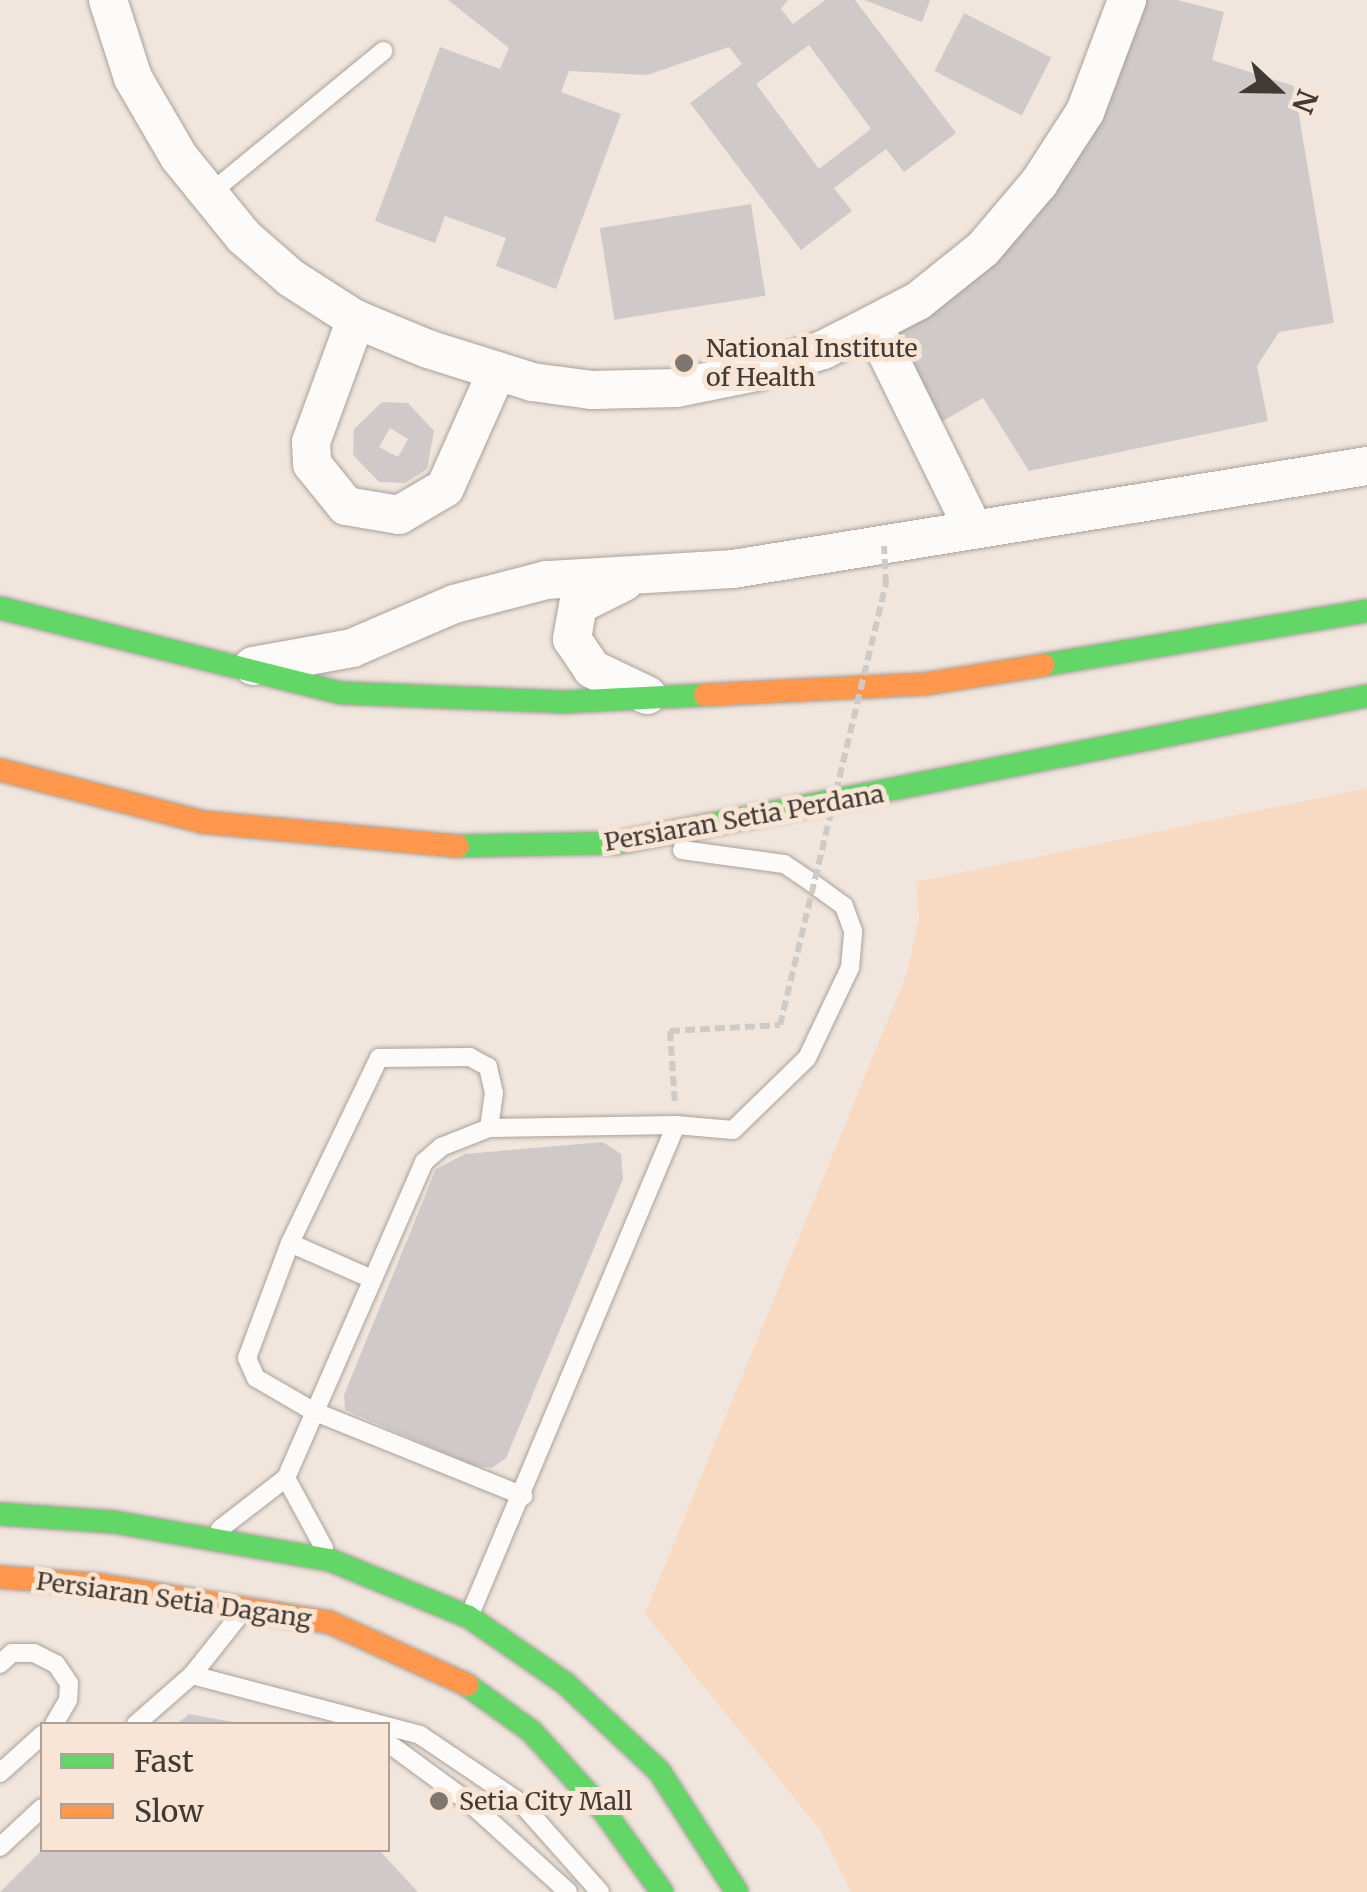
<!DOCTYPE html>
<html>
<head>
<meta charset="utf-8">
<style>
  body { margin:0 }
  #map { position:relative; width:1367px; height:1892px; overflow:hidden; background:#f1e6dd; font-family:Merriweather,serif }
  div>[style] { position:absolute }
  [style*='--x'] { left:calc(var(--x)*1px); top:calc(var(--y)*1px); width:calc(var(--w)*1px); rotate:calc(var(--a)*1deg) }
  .green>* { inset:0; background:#f8dac2 }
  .building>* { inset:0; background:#cfc9c9; transform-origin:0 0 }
  .path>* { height:6px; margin-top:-3px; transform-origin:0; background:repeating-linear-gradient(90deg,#cdcac7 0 10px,transparent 0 15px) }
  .roads { filter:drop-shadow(0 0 2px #a9a19a) drop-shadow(0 0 2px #a9a19a) }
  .lane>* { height:18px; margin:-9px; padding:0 9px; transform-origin:9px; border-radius:9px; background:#fdfbfa }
  .street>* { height:38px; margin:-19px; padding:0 19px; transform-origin:19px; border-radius:19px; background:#fdfbfa }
  .fast>* { height:22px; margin:-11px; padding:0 11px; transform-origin:11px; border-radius:11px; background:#63d668 }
  .slow>* { height:22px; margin:-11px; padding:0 11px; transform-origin:11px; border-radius:11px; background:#ff974d }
  .path-bridge>* { height:6px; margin-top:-3px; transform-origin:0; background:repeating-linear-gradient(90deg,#cdcac7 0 10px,transparent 0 15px) }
  .dots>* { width:28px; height:28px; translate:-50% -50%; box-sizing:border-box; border:5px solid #f9e5d5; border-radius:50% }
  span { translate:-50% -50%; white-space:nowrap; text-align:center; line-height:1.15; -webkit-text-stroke:10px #f9e5d5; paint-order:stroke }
  .poi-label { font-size:25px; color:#413a34 }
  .left { translate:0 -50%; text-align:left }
  .street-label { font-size:25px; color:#413a34 }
  .legend { position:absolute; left:40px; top:1722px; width:350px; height:130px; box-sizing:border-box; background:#f9e5d5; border:2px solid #afa195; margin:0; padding:12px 18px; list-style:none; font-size:30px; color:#413a34 }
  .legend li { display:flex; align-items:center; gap:20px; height:50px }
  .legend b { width:50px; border:2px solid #afa195 }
  .north { position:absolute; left:1227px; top:40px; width:100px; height:100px; -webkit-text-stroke:8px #f9e5d5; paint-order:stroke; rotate:112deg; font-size:28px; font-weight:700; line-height:40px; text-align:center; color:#413a34 }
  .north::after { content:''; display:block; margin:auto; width:35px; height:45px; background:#413a34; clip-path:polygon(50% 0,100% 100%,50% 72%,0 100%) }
</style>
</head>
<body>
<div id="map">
  <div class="green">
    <div style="clip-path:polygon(1367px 788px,1367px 1892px,851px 1892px,821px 1831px,645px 1614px,907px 973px,919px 918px,916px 882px)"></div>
  </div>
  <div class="building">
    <div style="clip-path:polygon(evenodd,448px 0,788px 0,781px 9px,793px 24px,825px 0,855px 0,956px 133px,904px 172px,886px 149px,834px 188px,852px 211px,801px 250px,690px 103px,742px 64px,729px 47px,647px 75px,569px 71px,561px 92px,621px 114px,556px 289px,496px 266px,506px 238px,445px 216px,435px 243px,375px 221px,440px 47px,500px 69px,509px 48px,448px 0,809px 45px,871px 129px,819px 169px,756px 84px,809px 45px)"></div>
    <div style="clip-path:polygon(864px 0,930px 0,922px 22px)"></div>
    <div style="clip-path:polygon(1134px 0,1177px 0,1224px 12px,1212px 60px,1294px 86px,1334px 323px,1279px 332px,1257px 366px,1268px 421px,1029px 471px,983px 398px,934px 426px,885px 339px,1005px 243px)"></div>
    <div style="left:964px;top:13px;width:98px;height:65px;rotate:27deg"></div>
    <div style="left:751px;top:204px;width:93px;height:153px;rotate:81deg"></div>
    <div style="clip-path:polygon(evenodd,382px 402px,408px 403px,434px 431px,427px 469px,405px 483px,379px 482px,353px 455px,354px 429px,382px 402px,390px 428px,408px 439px,398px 457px,379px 447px,390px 428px)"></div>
    <div style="clip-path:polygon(603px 1142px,621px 1154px,623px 1179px,506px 1458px,492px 1468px,475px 1466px,345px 1410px,344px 1395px,436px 1169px,465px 1154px)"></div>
    <div style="clip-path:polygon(189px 1714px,238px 1723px,237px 1724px,177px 1724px)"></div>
    <div style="clip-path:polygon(42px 1850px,379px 1850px,418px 1892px,0 1892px)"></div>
  </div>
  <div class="path">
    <div style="--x:670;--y:1031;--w:74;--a:86.1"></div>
  </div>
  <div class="roads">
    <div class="lane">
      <div style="--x:208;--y:195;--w:227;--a:-39.4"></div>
      <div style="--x:489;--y:1128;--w:35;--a:-82"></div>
      <div style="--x:494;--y:1093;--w:27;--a:-103"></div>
      <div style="--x:488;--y:1067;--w:21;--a:-151"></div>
      <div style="--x:470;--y:1057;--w:91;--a:179.4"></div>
      <div style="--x:379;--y:1058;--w:205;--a:115.7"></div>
      <div style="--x:290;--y:1243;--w:123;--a:110.5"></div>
      <div style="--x:247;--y:1358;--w:22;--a:66"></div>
      <div style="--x:256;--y:1378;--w:66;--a:30.1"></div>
      <div style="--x:313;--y:1411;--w:227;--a:22"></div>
      <div style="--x:290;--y:1243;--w:90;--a:23.7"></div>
      <div style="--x:286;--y:1478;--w:80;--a:61.5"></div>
      <div style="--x:220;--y:1529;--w:83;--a:-37.7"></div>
      <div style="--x:286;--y:1478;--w:345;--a:-66.4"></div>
      <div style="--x:424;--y:1162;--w:23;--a:-41"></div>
      <div style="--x:441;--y:1147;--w:52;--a:-21.6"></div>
      <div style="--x:489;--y:1128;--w:187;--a:-0.9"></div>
      <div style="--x:471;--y:1612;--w:528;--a:-67.17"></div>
      <div style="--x:676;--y:1125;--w:57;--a:5"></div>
      <div style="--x:733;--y:1130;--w:103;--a:-44.2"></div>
      <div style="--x:807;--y:1058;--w:100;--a:-64.5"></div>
      <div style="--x:850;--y:968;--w:37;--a:-85"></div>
      <div style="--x:853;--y:931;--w:27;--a:-110"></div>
      <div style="--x:844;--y:906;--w:41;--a:-144"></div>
      <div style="--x:811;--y:882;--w:32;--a:-146"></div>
      <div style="--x:784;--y:864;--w:103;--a:-172.2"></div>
      <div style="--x:0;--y:1664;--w:16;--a:-43"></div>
      <div style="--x:12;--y:1653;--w:22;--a:0"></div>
      <div style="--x:34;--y:1653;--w:25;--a:27"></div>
      <div style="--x:56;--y:1664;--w:23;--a:56"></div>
      <div style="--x:69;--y:1683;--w:17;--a:93"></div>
      <div style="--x:68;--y:1700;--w:28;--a:120"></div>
      <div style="--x:192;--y:1675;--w:236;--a:14.7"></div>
      <div style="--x:420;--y:1735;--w:122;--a:34"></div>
      <div style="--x:521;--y:1803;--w:119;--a:48.4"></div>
      <div style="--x:136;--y:1724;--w:74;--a:-41.2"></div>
      <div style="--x:192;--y:1675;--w:75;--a:-51.5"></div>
      <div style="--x:388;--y:1743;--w:102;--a:36.2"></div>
      <div style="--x:470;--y:1803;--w:132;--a:42.2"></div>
      <div style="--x:0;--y:1773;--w:57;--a:-42.1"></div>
      <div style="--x:0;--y:1847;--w:57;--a:-42.9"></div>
    </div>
    <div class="street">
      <div style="--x:108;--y:0;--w:82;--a:72.2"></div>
      <div style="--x:133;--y:78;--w:91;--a:59.8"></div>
      <div style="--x:179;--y:157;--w:103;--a:50.9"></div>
      <div style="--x:244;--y:237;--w:62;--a:41.1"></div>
      <div style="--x:291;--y:278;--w:74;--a:32.8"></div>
      <div style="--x:353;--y:318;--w:81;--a:22.5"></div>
      <div style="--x:428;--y:349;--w:109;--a:17.6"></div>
      <div style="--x:532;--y:382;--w:61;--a:7.6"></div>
      <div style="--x:592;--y:390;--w:84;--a:-1.4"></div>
      <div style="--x:676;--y:388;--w:82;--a:-11.3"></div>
      <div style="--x:756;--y:372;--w:71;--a:-18.2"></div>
      <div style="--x:823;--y:350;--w:107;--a:-27.3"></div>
      <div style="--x:918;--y:301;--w:83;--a:-38.7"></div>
      <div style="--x:983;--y:249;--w:87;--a:-49.7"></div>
      <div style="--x:1039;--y:183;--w:85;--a:-57.1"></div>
      <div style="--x:1085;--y:112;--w:120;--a:-69.4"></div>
      <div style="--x:356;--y:319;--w:131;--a:110.1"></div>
      <div style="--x:311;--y:442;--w:22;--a:87"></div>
      <div style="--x:312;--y:464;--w:54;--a:51"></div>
      <div style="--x:346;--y:506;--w:54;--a:9.6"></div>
      <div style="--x:399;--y:515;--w:53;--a:-30.4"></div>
      <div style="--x:445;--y:488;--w:128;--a:-66"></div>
      <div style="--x:874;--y:327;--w:224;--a:63.8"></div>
      <div style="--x:624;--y:582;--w:51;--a:153.4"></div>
      <div style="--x:578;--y:605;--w:35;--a:100"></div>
      <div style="--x:572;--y:639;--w:36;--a:56"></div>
      <div style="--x:592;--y:669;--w:61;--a:25.3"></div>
      <div style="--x:253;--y:666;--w:101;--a:-10.3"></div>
      <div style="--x:352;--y:648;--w:111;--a:-23.3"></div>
      <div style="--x:454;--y:604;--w:96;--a:-14.5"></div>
      <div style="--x:547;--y:580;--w:186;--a:-3.4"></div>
      <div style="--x:733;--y:569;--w:642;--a:-9.23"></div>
    </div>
    <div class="fast">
      <div style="--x:0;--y:608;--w:352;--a:14"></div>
      <div style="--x:342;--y:693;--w:220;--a:2.3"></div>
      <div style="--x:562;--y:702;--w:143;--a:-2.8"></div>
      <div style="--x:1043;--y:665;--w:328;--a:-9.5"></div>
      <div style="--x:458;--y:846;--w:159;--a:-1.1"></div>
      <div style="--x:617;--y:843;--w:764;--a:-11.09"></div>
      <div style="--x:0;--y:1514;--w:114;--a:4"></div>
      <div style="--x:114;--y:1522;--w:219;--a:10"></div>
      <div style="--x:330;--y:1560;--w:150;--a:22.3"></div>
      <div style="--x:469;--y:1617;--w:118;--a:34.6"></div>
      <div style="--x:566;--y:1684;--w:127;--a:43.1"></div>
      <div style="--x:659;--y:1771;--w:144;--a:57.2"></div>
      <div style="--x:467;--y:1685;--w:79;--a:35.7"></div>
      <div style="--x:531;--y:1731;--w:107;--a:47.7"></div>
      <div style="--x:603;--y:1810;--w:101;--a:54.3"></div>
    </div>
    <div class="slow">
      <div style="--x:705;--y:695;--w:220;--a:-2.9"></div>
      <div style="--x:925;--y:684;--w:120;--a:-9.1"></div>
      <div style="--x:0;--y:770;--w:209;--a:14.4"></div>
      <div style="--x:202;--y:822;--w:257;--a:5.4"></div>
      <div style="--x:0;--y:1577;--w:102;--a:4.5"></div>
      <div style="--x:102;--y:1585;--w:230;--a:9.3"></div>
      <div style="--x:329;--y:1622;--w:152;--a:24.5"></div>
    </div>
  </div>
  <div class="path-bridge">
    <div style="--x:670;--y:1031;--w:110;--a:-3.1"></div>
    <div style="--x:780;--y:1025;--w:454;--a:-76.5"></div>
    <div style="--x:886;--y:584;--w:38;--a:-93"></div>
  </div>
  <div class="dots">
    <div style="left:684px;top:363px;background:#7f766f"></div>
    <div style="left:439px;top:1801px;background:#7f766f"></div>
  </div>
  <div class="poi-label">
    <span class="left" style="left:706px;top:363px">National Institute<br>of Health</span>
    <span class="left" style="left:459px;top:1801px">Setia City Mall</span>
  </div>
  <div class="street-label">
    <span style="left:744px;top:818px;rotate:-10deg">Persiaran Setia Perdana</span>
    <span style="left:174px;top:1600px;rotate:8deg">Persiaran Setia Dagang</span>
  </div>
  <ul class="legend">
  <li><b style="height:12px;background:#63d668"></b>Fast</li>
  <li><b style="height:12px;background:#ff974d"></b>Slow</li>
  </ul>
  <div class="north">N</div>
</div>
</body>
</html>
